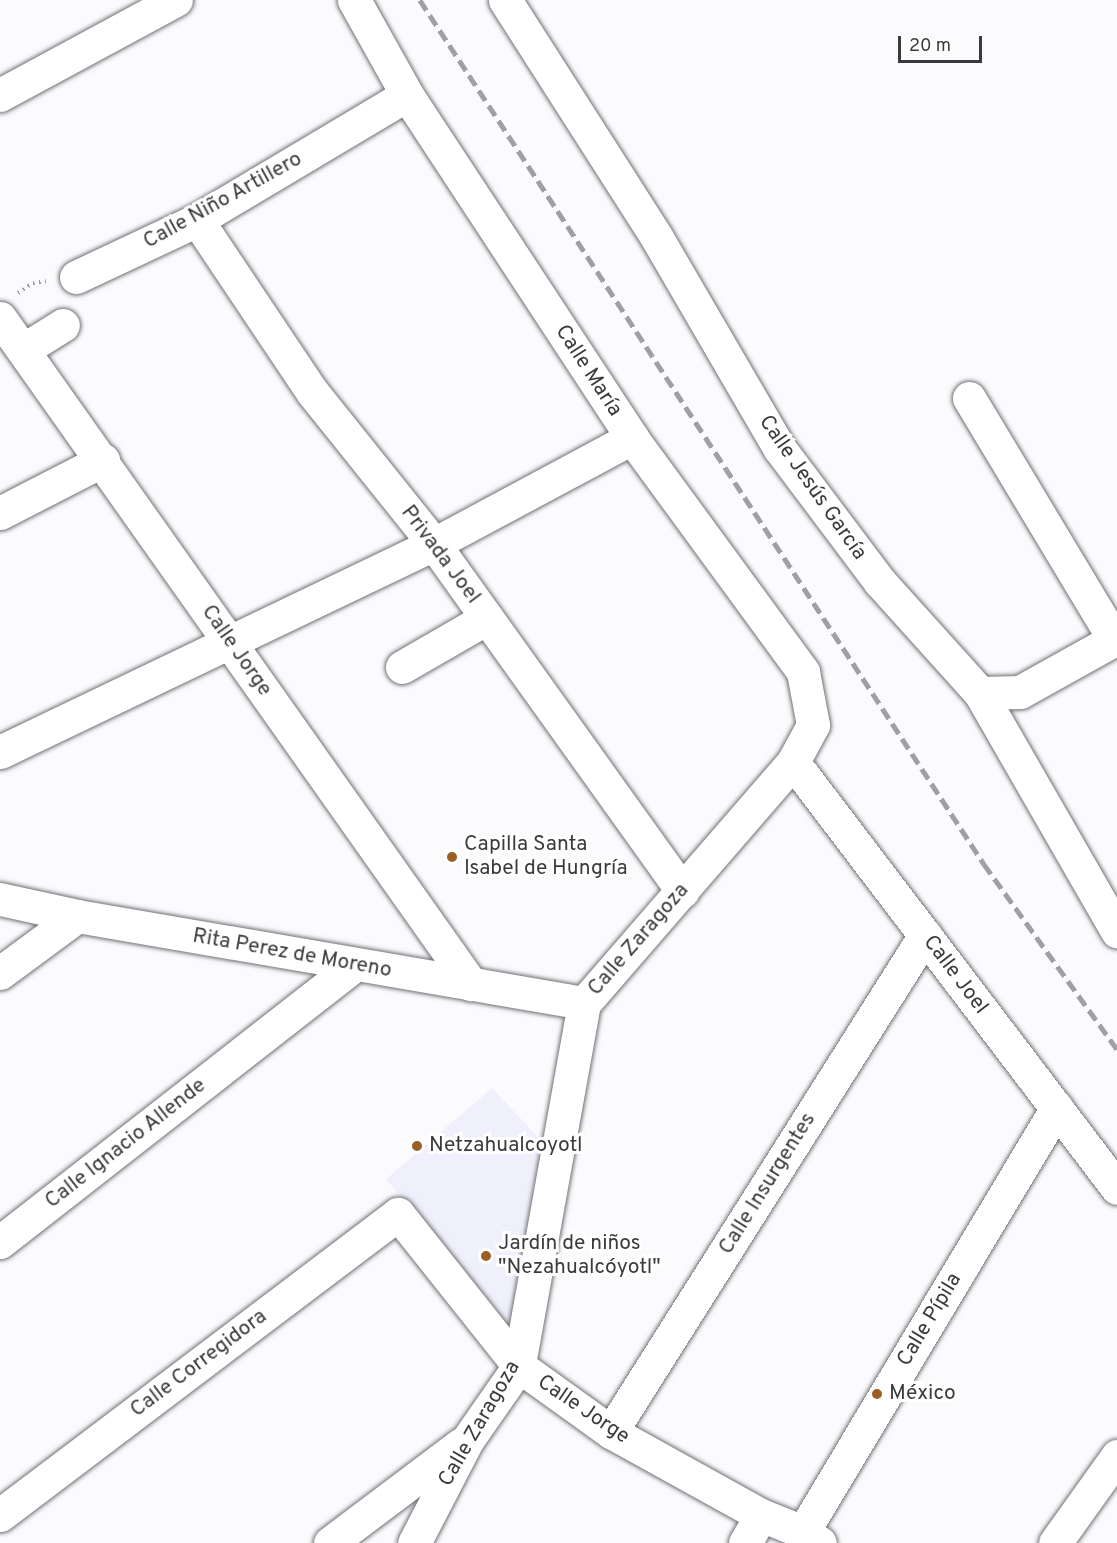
<!DOCTYPE html>
<html>
<head>
<meta charset="utf-8">
<style>
  body { margin:0 }
  #map { position:relative; width:1117px; height:1543px; overflow:hidden; background:#fbfbfe; font-family:Overpass,sans-serif }
  div>[style] { position:absolute }
  [style*='--x'] { left:calc(var(--x)*1px); top:calc(var(--y)*1px); width:calc(var(--w)*1px); rotate:calc(var(--a)*1deg) }
  .built>* { inset:0; background:#f0f0fd }
  .path>* { height:4px; margin-top:-2px; transform-origin:0; background:repeating-linear-gradient(90deg,#9a9a9c 0 1.5px,transparent 0 6px) }
  .roads { filter:drop-shadow(0 0 2px #717175) drop-shadow(0 0 2px #717175) }
  .minor>* { height:33px; margin:-16.5px; padding:0 16.5px; transform-origin:16.5px; border-radius:16.5px; background:#fff }
  .rail>* { height:4.5px; margin-top:-2.25px; transform-origin:0; background:repeating-linear-gradient(90deg,#a0a0a2 0 12px,transparent 0 18px) }
  .dots>* { width:16px; height:16px; translate:-50% -50%; box-sizing:border-box; border:3px solid #fff; border-radius:50% }
  span { translate:-50% -50%; white-space:nowrap; text-align:center; line-height:1.15; -webkit-text-stroke:6px #fff; paint-order:stroke }
  .street-label { font-size:21px; color:#3b3b3d }
  .poi-label { font-size:21px; color:#3b3b3d }
  .left { translate:0 -50%; text-align:left }
  .scale { position:absolute; left:898px; top:36px; width:84px; height:27px; box-sizing:border-box; border:3px solid #3b3b3d; border-top:0; padding-left:8px; font-size:18px; line-height:21px; white-space:nowrap; color:#3b3b3d; -webkit-text-stroke:4px #fff; paint-order:stroke }
</style>
</head>
<body>
<div id="map">
  <div class="built">
    <div style="clip-path:polygon(492px 1088px,544px 1143px,510px 1332px,386px 1179px)"></div>
  </div>
  <div class="path">
    <div style="--x:18;--y:293;--w:18;--a:-34"></div>
    <div style="--x:33;--y:283;--w:13;--a:-9"></div>
  </div>
  <div class="roads">
    <div class="minor">
      <div style="--x:354;--y:0;--w:109;--a:60.8"></div>
      <div style="--x:407;--y:95;--w:410;--a:56.7"></div>
      <div style="--x:632;--y:438;--w:290;--a:53.8"></div>
      <div style="--x:803;--y:672;--w:54;--a:79.3"></div>
      <div style="--x:813;--y:725;--w:42;--a:118.4"></div>
      <div style="--x:793;--y:762;--w:319;--a:130.9"></div>
      <div style="--x:584;--y:1003;--w:369;--a:100.2"></div>
      <div style="--x:519;--y:1366;--w:89;--a:124.9"></div>
      <div style="--x:468;--y:1439;--w:117;--a:117.4"></div>
      <div style="--x:505;--y:0;--w:282;--a:57.4"></div>
      <div style="--x:657;--y:238;--w:244;--a:59.8"></div>
      <div style="--x:780;--y:449;--w:166;--a:53.1"></div>
      <div style="--x:880;--y:582;--w:149;--a:48"></div>
      <div style="--x:980;--y:693;--w:275;--a:60.1"></div>
      <div style="--x:0;--y:95;--w:200;--a:-28.4"></div>
      <div style="--x:197;--y:220;--w:208;--a:56.2"></div>
      <div style="--x:313;--y:393;--w:193;--a:51.3"></div>
      <div style="--x:434;--y:544;--w:427;--a:54.4"></div>
      <div style="--x:76;--y:277;--w:134;--a:-25.2"></div>
      <div style="--x:197;--y:220;--w:244;--a:-30.8"></div>
      <div style="--x:0;--y:318;--w:816;--a:54.73"></div>
      <div style="--x:23;--y:350;--w:47;--a:-32"></div>
      <div style="--x:969;--y:398;--w:281;--a:59"></div>
      <div style="--x:0;--y:513;--w:116;--a:-27.2"></div>
      <div style="--x:402;--y:667;--w:98;--a:-30"></div>
      <div style="--x:980;--y:693;--w:40;--a:-1.4"></div>
      <div style="--x:1020;--y:692;--w:111;--a:-29.1"></div>
      <div style="--x:0;--y:752;--w:481;--a:-25.6"></div>
      <div style="--x:434;--y:544;--w:225;--a:-28.2"></div>
      <div style="--x:793;--y:762;--w:535;--a:52.74"></div>
      <div style="--x:0;--y:899;--w:79;--a:12.4"></div>
      <div style="--x:77;--y:916;--w:514;--a:9.74"></div>
      <div style="--x:0;--y:973;--w:96;--a:-36.5"></div>
      <div style="--x:0;--y:1242;--w:450;--a:-38"></div>
      <div style="--x:611;--y:1432;--w:588;--a:-57.72"></div>
      <div style="--x:0;--y:1515;--w:499;--a:-37.1"></div>
      <div style="--x:398;--y:1214;--w:194;--a:51.5"></div>
      <div style="--x:519;--y:1366;--w:113;--a:35.7"></div>
      <div style="--x:611;--y:1432;--w:171;--a:29"></div>
      <div style="--x:761;--y:1515;--w:45;--a:22"></div>
      <div style="--x:803;--y:1532;--w:20;--a:33"></div>
      <div style="--x:803;--y:1532;--w:494;--a:-59.1"></div>
      <div style="--x:330;--y:1543;--w:163;--a:-37"></div>
      <div style="--x:745;--y:1543;--w:32;--a:-60"></div>
      <div style="--x:1055;--y:1543;--w:107;--a:-54.5"></div>
    </div>
  </div>
  <div class="rail">
    <div style="--x:420;--y:0;--w:1032;--a:56.86"></div>
    <div style="--x:984;--y:864;--w:228;--a:54.3"></div>
  </div>
  <div class="dots">
    <div style="left:452px;top:857px;background:#9c5f22"></div>
    <div style="left:417px;top:1146px;background:#9c5f22"></div>
    <div style="left:486px;top:1256px;background:#9c5f22"></div>
    <div style="left:877px;top:1394px;background:#9c5f22"></div>
  </div>
  <div class="street-label">
    <span style="left:223px;top:201px;rotate:-29deg">Calle Niño Artillero</span>
    <span style="left:588px;top:371px;rotate:57deg">Calle María</span>
    <span style="left:812px;top:488px;rotate:55deg">Calle Jesús García</span>
    <span style="left:440px;top:555px;rotate:53deg">Privada Joel</span>
    <span style="left:236px;top:651px;rotate:55deg">Calle Jorge</span>
    <span style="left:639px;top:940px;rotate:-49deg">Calle Zaragoza</span>
    <span style="left:292px;top:954px;rotate:10deg">Rita Perez de Moreno</span>
    <span style="left:955px;top:975px;rotate:53deg">Calle Joel</span>
    <span style="left:126px;top:1144px;rotate:-38deg">Calle Ignacio Allende</span>
    <span style="left:768px;top:1184px;rotate:-58deg">Calle Insurgentes</span>
    <span style="left:930px;top:1320px;rotate:-59deg">Calle Pípila</span>
    <span style="left:199px;top:1364px;rotate:-37deg">Calle Corregidora</span>
    <span style="left:583px;top:1410px;rotate:34deg">Calle Jorge</span>
    <span style="left:480px;top:1424px;rotate:-60deg">Calle Zaragoza</span>
  </div>
  <div class="poi-label">
    <span class="left" style="left:464px;top:857px">Capilla Santa<br>Isabel de Hungría</span>
    <span class="left" style="left:429px;top:1146px">Netzahualcoyotl</span>
    <span class="left" style="left:498px;top:1256px">Jardín de niños<br>"Nezahualcóyotl"</span>
    <span class="left" style="left:889px;top:1394px">México</span>
  </div>
  <div class="scale">20 m</div>
</div>
</body>
</html>
